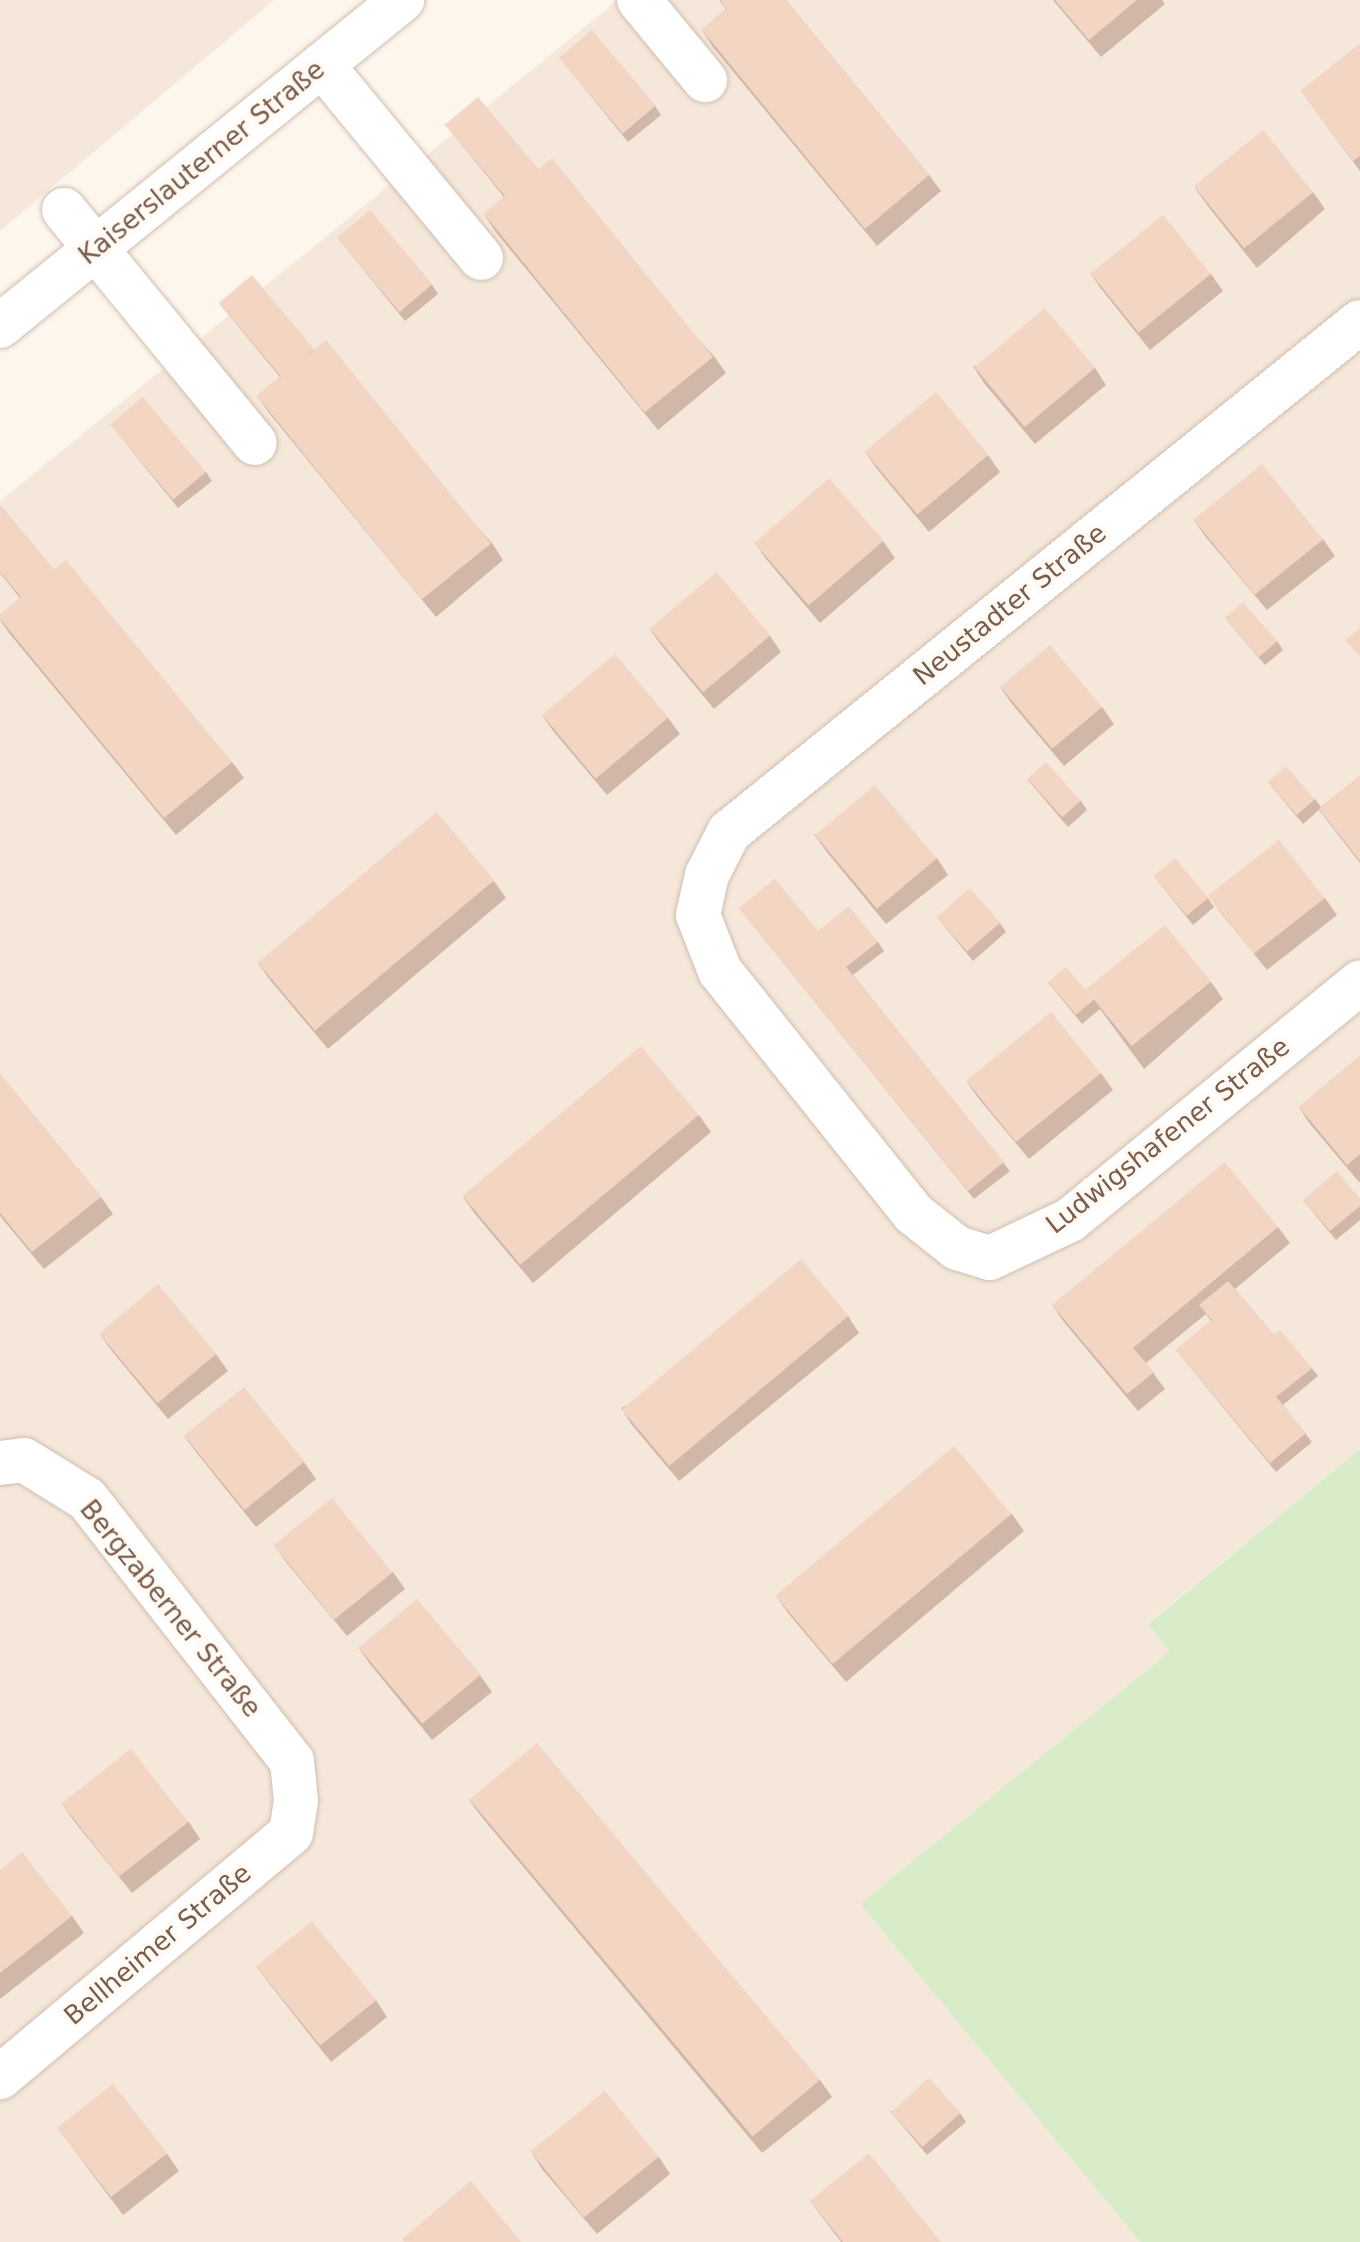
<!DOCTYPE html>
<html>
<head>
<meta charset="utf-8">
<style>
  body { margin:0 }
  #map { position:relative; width:1360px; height:2242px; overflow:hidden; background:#fdf6ec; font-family:"DejaVu Sans",sans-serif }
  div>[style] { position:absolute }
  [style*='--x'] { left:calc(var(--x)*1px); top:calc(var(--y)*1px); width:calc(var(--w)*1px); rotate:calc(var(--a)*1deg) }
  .residential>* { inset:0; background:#f5e8da }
  .green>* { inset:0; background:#d8ecc9 }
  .roads { filter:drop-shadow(0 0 2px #d1beb0) drop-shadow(0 0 2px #d1beb0) }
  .minor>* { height:44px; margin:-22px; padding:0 22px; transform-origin:22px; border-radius:22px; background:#fff }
  .wall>* { inset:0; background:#d1b7a8 }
  .building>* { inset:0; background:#f3d5c3; transform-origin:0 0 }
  span { translate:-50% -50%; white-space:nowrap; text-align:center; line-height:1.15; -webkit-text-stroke:8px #fffaf3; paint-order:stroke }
  .street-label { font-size:26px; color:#7a5c4d }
</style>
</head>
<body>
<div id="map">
  <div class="residential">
    <div style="clip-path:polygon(0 0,274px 0,0 231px)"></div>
    <div style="clip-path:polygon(618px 0,1360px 0,1360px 1449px,1148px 1623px,1169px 1652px,860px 1904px,1140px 2242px,0 2242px,0 501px)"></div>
  </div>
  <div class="green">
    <div style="clip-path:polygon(1360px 1449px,1360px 2242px,1140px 2242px,860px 1904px,1169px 1652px,1148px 1624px)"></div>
  </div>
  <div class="roads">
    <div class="minor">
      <div style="--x:639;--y:0;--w:104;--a:50.5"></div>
      <div style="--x:322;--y:65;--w:250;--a:50.5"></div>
      <div style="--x:64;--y:210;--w:301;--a:50.7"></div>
      <div style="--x:1360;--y:322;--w:811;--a:141.05"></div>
      <div style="--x:729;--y:832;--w:48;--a:117.1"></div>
      <div style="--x:707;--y:875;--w:41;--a:102.7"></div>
      <div style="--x:698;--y:915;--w:60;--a:68.6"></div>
      <div style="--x:720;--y:971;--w:310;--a:51.4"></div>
      <div style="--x:913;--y:1213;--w:56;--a:38.5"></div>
      <div style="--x:957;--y:1248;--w:34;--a:17"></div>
      <div style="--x:990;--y:1258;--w:89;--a:-25.4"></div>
      <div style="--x:1070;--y:1220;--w:375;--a:-39.3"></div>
      <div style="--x:0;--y:326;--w:518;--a:-39.04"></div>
      <div style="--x:0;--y:1463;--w:24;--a:-7"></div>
      <div style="--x:24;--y:1460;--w:74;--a:31.8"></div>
      <div style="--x:87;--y:1499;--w:333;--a:52"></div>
      <div style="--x:292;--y:1761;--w:40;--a:84.3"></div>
      <div style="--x:296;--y:1801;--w:32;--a:99"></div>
      <div style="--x:291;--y:1833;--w:380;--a:140"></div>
    </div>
  </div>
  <div class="wall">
    <div style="clip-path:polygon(719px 0,786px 0,929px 175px,941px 191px,877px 246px,713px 47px,702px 30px,726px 9px)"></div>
    <div style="clip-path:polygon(1053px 0,1162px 0,1165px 4px,1101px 57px)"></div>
    <div style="clip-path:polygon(1360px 44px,1360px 171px,1301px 91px)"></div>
    <div style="clip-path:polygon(560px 58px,655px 106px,661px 115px,628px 142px)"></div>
    <div style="clip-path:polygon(444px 123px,538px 169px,714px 356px,726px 373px,658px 430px,495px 231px,484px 214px,504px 197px)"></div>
    <div style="clip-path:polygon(1195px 188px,1313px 192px,1325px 209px,1257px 268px,1207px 205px)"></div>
    <div style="clip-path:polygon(337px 237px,432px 285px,438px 294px,405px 321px)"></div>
    <div style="clip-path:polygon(1090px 273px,1211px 274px,1223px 291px,1150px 350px,1102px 290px)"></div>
    <div style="clip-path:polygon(219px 303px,314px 350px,492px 543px,503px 560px,436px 617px,269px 413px,257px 396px,280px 377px)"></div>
    <div style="clip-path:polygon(973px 366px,1095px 368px,1106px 385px,1035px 444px,984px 383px)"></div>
    <div style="clip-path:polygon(110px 424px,206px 472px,212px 481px,178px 508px)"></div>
    <div style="clip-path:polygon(865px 452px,988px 455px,1000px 472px,929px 532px,877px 469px)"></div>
    <div style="clip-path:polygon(0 505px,54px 570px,232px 762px,244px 778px,176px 835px,9px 633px,0 620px,20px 598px,0 573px)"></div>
    <div style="clip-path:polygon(1193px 519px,1323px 539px,1335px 556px,1267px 610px,1205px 536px)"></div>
    <div style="clip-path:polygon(883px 541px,895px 558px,820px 623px,766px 559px,754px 542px)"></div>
    <div style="clip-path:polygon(1225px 618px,1277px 641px,1283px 650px,1265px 665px)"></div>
    <div style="clip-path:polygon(649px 628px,770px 636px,781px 652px,714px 709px,661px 645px)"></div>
    <div style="clip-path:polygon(1000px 687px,1102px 707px,1114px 724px,1064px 766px,1012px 704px)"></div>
    <div style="clip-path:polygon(542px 715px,668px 718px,680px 734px,607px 795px,554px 732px)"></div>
    <div style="clip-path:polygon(1360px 776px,1360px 863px,1319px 810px,1303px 824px,1268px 782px,1315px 799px,1321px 807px)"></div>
    <div style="clip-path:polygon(1027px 779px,1081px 801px,1087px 810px,1068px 827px)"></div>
    <div style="clip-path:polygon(814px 834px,937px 858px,948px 875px,886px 924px,826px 851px)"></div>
    <div style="clip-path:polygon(1153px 875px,1208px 898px,1214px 907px,1193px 925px)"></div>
    <div style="clip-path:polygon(494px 881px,506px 898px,328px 1049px,270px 980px,258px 963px)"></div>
    <div style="clip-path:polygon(1209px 896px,1325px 898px,1337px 915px,1267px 970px,1221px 913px)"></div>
    <div style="clip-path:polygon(739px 908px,818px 931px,878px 942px,884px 951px,853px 975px,1010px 1171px,974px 1199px)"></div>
    <div style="clip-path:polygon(937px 917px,1000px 923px,1006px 932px,973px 961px)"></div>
    <div style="clip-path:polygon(1048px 982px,1094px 1000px,1211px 982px,1223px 999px,1144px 1069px,1100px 1009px,1082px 1024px)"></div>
    <div style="clip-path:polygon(1360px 1056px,1360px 1181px,1359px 1182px,1310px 1124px,1299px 1107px)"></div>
    <div style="clip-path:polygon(1101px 1073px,1113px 1090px,1029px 1159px,979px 1099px,967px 1082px)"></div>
    <div style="clip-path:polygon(0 1074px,101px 1197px,113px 1214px,44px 1269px,0 1216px)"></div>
    <div style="clip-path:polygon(699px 1115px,711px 1132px,533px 1283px,475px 1214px,463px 1197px)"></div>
    <div style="clip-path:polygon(1360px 1199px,1360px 1220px,1336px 1240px,1303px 1200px)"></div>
    <div style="clip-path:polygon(1278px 1227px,1290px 1243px,1235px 1289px,1274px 1335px,1312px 1368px,1318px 1376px,1283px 1405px,1312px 1442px,1276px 1472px,1176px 1350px,1211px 1321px,1206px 1314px,1146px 1363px,1165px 1389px,1138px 1411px,1064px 1322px,1052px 1305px)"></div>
    <div style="clip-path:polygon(848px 1316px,859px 1333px,679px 1481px,632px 1425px,621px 1408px)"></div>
    <div style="clip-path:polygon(99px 1333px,216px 1354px,228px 1371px,168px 1419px,111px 1350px)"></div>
    <div style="clip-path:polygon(184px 1436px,304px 1462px,316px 1479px,256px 1527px,196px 1452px)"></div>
    <div style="clip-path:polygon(1012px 1514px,1024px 1531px,846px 1682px,788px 1613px,776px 1596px)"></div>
    <div style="clip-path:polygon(274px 1545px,393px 1572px,405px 1589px,347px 1636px,286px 1562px)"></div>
    <div style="clip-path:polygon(358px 1647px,480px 1675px,492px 1692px,432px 1740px,370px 1664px)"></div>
    <div style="clip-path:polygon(468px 1798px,820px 2080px,832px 2097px,762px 2153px,480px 1815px)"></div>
    <div style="clip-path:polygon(62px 1804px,189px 1822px,200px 1839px,132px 1893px,74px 1821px)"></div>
    <div style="clip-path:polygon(0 1870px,72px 1916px,84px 1933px,0 1999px)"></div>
    <div style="clip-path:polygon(256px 1966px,376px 2000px,387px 2017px,331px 2062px,268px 1982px)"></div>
    <div style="clip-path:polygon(890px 2111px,960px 2113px,966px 2122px,927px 2155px)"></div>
    <div style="clip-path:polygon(57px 2127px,167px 2154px,179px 2171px,123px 2215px)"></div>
    <div style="clip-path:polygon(531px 2152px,659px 2157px,670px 2174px,597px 2234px,542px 2169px)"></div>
    <div style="clip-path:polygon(810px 2201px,941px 2242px,841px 2242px)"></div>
  </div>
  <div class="building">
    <div style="clip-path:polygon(720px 0,737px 0,727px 9px)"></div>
    <div style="clip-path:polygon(737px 0,786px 0,929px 175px,865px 229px,702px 30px)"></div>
    <div style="clip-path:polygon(1055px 0,1137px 0,1089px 40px)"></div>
    <div style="left:592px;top:30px;width:99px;height:43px;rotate:50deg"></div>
    <div style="clip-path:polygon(1360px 44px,1360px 156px,1353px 161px,1301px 91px)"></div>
    <div style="left:478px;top:97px;width:94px;height:43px;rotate:50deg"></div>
    <div style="left:1263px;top:130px;width:80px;height:89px;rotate:51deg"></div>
    <div style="left:552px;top:158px;width:256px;height:88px;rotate:51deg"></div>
    <div style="left:370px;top:210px;width:97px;height:43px;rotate:50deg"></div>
    <div style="left:1163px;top:215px;width:76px;height:93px;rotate:51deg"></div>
    <div style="left:252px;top:275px;width:97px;height:43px;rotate:50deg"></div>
    <div style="left:1045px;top:308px;width:78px;height:92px;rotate:50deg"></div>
    <div style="left:326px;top:340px;width:262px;height:89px;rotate:51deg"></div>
    <div style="left:936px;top:392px;width:82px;height:93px;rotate:50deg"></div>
    <div style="left:143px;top:397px;width:98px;height:43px;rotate:50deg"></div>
    <div style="left:1262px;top:464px;width:97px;height:88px;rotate:51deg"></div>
    <div style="left:829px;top:478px;width:83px;height:99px;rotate:49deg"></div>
    <div style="clip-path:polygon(0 505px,54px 570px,21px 597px,0 572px)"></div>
    <div style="clip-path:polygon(66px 560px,232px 762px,164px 818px,0 619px,0 614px)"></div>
    <div style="left:717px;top:572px;width:83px;height:88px;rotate:50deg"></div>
    <div style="left:1243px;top:602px;width:52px;height:24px;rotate:49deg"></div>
    <div style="clip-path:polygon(1360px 628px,1360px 657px,1345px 640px)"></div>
    <div style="left:1050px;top:645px;width:81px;height:65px;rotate:50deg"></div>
    <div style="left:615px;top:654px;width:83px;height:95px;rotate:50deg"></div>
    <div style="left:1046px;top:762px;width:52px;height:25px;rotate:48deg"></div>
    <div style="left:1286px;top:766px;width:44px;height:24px;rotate:49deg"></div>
    <div style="clip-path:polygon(1360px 776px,1360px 861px,1319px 809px)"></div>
    <div style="left:875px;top:785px;width:96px;height:78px;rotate:50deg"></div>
    <div style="left:437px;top:812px;width:89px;height:234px;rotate:50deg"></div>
    <div style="left:1279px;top:840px;width:74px;height:90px;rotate:52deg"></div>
    <div style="left:1175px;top:858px;width:52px;height:28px;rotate:50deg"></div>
    <div style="clip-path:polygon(775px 879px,818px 931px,849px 906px,878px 942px,846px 967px,1004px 1162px,968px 1191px,739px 908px)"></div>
    <div style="left:970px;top:888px;width:46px;height:44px;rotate:49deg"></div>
    <div style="left:1165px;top:925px;width:73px;height:102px;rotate:51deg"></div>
    <div style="left:1066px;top:967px;width:43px;height:23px;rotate:50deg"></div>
    <div style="left:1051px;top:1012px;width:79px;height:109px;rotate:51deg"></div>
    <div style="left:641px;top:1046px;width:90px;height:233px;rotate:50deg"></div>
    <div style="clip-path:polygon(1360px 1056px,1360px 1154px,1347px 1165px,1299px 1107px)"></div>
    <div style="clip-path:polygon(0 1074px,101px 1197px,32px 1252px,0 1213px)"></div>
    <div style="clip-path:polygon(1225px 1162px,1278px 1227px,1133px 1348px,1154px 1372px,1127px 1394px,1052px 1305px)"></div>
    <div style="clip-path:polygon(1337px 1171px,1360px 1199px,1360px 1206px,1330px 1231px,1303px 1200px)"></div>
    <div style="left:801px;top:1259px;width:74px;height:234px;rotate:50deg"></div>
    <div style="clip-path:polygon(1228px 1281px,1274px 1335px,1280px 1330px,1312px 1368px,1276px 1397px,1306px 1433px,1270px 1463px,1176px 1350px,1212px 1320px,1199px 1305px)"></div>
    <div style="left:158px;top:1284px;width:91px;height:77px;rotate:50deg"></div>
    <div style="left:244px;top:1387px;width:96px;height:77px;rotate:51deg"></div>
    <div style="left:954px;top:1446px;width:89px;height:233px;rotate:50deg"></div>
    <div style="left:332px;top:1498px;width:96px;height:75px;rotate:51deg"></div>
    <div style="left:417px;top:1599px;width:99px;height:76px;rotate:50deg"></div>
    <div style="left:537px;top:1743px;width:440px;height:88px;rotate:50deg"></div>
    <div style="left:131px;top:1749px;width:93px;height:88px;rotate:52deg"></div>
    <div style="clip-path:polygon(22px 1852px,72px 1916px,0 1973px,0 1870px)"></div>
    <div style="left:312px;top:1921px;width:102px;height:72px;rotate:51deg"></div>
    <div style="left:929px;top:2078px;width:47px;height:51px;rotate:48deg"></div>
    <div style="left:113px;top:2084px;width:88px;height:71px;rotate:52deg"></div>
    <div style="left:605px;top:2091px;width:85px;height:96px;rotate:51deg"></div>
    <div style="clip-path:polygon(869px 2153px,941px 2242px,843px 2242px,810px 2201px)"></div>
    <div style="clip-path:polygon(471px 2181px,521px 2242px,404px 2242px,402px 2239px)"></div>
  </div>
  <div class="street-label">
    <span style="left:202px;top:163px;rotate:-39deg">Kaiserslauterner Straße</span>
    <span style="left:1010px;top:605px;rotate:-39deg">Neustadter Straße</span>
    <span style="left:1168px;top:1136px;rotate:-38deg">Ludwigshafener Straße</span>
    <span style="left:170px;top:1609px;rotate:51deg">Bergzaberner Straße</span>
    <span style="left:158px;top:1945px;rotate:-40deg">Bellheimer Straße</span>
  </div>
</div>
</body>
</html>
